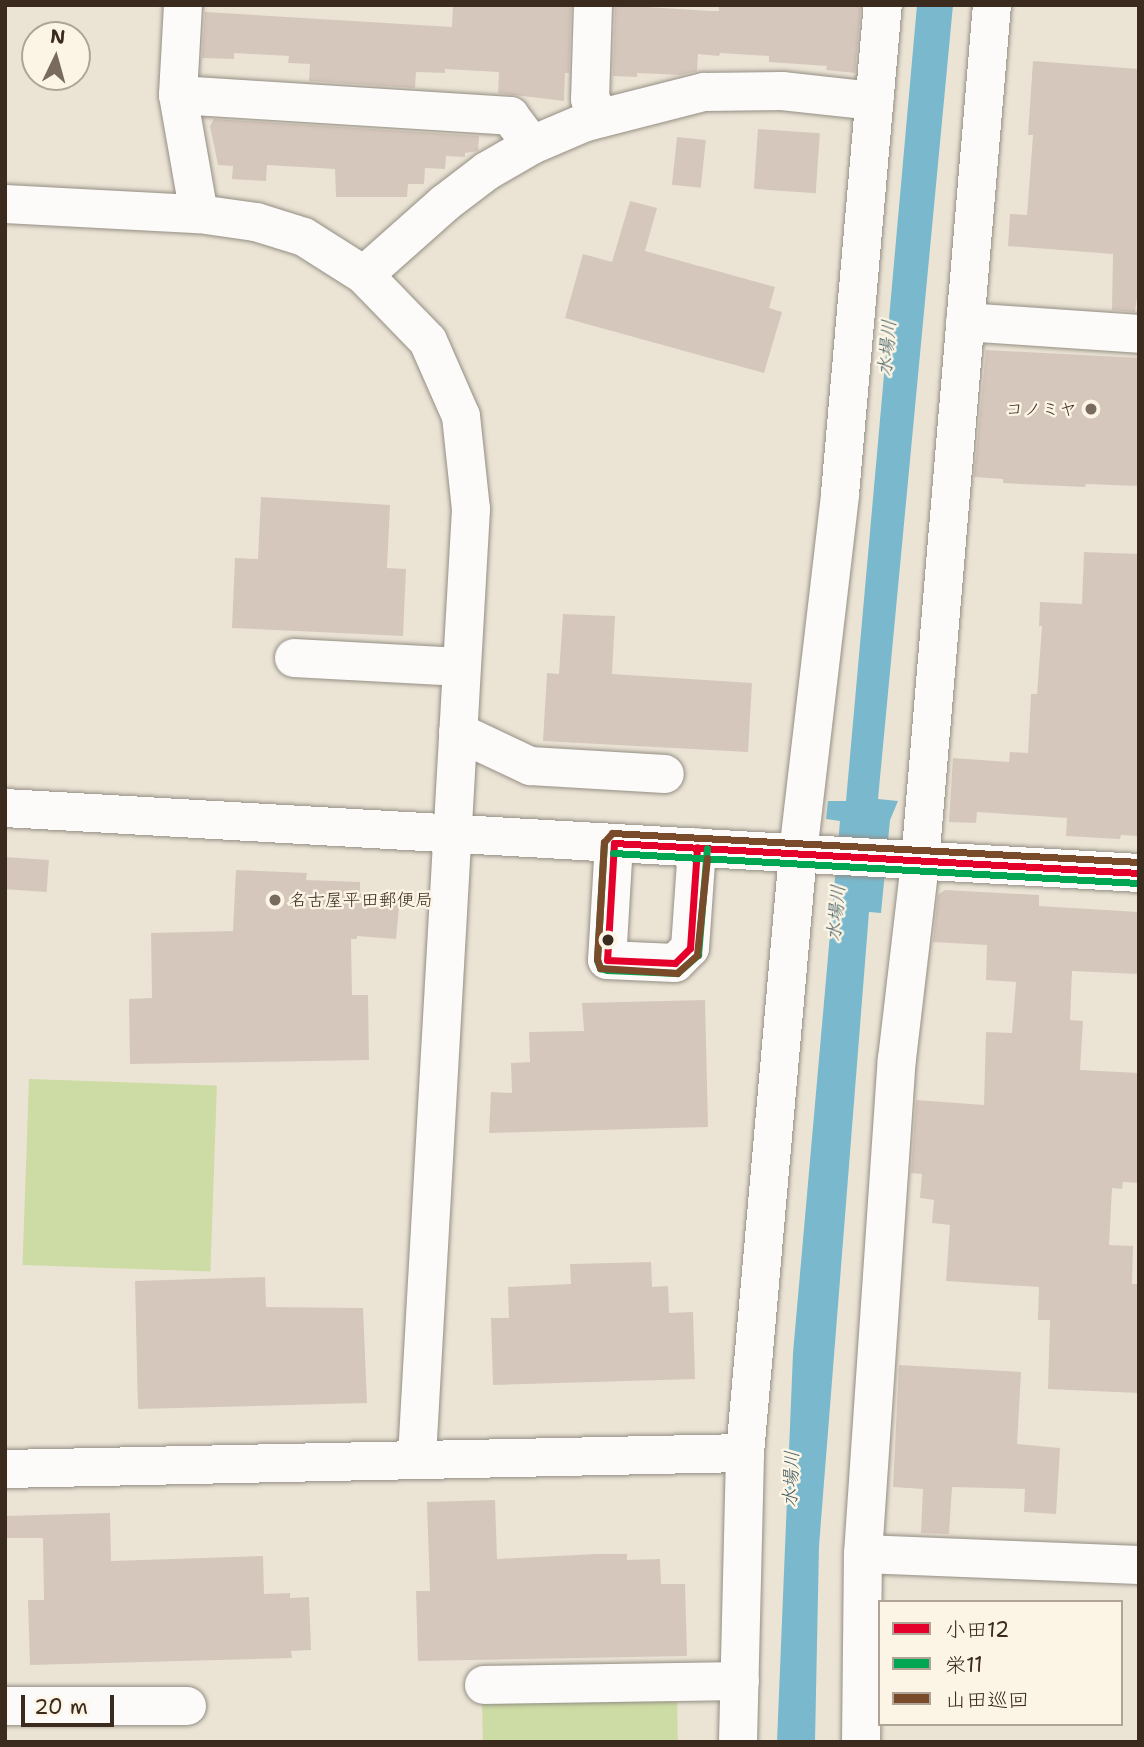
<!DOCTYPE html>
<html>
<head>
<meta charset="utf-8">
<style>
  body { margin:0 }
  #map { position:relative; width:1144px; height:1747px; overflow:hidden; background:#ebe4d5; font-family:"Shantell Sans","Klee One",sans-serif }
  div>[style] { position:absolute }
  [style*='--x'] { left:calc(var(--x)*1px); top:calc(var(--y)*1px); width:calc(var(--w)*1px); rotate:calc(var(--a)*1deg) }
  .green>* { inset:0; background:#cddba4; transform-origin:0 0 }
  .water>* { inset:0; background:#7ab9cd }
  .building>* { inset:0; background:#d6c7bc; transform-origin:0 0 }
  .roads { filter:drop-shadow(0 0 2px #948e84) drop-shadow(0 0 2px #948e84) }
  .minor>* { height:38px; margin:-19px; padding:0 19px; transform-origin:19px; border-radius:19px; background:#fcfbf9 }
  .bus-1>* { height:7px; margin:-3.5px; padding:0 3.5px; transform-origin:3.5px; border-radius:3.5px; background:#e4002b }
  .bus-2>* { height:7px; margin:-3.5px; padding:0 3.5px; transform-origin:3.5px; border-radius:3.5px; background:#00a651 }
  .bus-3>* { height:7px; margin:-3.5px; padding:0 3.5px; transform-origin:3.5px; border-radius:3.5px; background:#7a4b2a }
  .dots>* { width:19px; height:19px; translate:-50% -50%; box-sizing:border-box; border:4px solid #fcf5e5; border-radius:50% }
  span { translate:-50% -50%; white-space:nowrap; text-align:center; line-height:1.15; -webkit-text-stroke:5px #fcf5e5; paint-order:stroke }
  .poi-label { font-size:18px; color:#3b2a1e }
  .right { translate:-100% -50%; text-align:right }
  .left { translate:0 -50%; text-align:left }
  .water-label { font-size:19px; color:#415c62; font-style:italic }
  .frame { position:absolute; inset:0; border:7px solid #3b2a1e; pointer-events:none }
  .legend { position:absolute; left:878px; top:1600px; width:245px; height:126px; box-sizing:border-box; background:#fcf5e5; border:2px solid #afa495; margin:0; padding:9px 12px; list-style:none; font-size:21px; color:#3b2a1e }
  .legend li { display:flex; align-items:center; gap:14px; height:35px }
  .legend b { width:35px; border:2px solid #afa495 }
  .north { position:absolute; left:21px; top:21px; width:70px; height:70px; box-sizing:border-box; background:#fcf5e5; border:2px solid #afa495; border-radius:50%; rotate:5deg; font-size:19px; font-weight:700; line-height:28px; text-align:center; color:#3b2a1e }
  .north::after { content:''; display:block; margin:auto; width:24px; height:32px; background:#796b5e; clip-path:polygon(50% 0,100% 100%,50% 72%,0 100%) }
  .scale { position:absolute; left:21px; top:1695px; width:93px; height:32px; box-sizing:border-box; border:4px solid #3b2a1e; border-top:0; padding-left:9px; font-size:21px; line-height:24px; white-space:nowrap; color:#3b2a1e; -webkit-text-stroke:5px #fcf5e5; paint-order:stroke }
</style>
</head>
<body>
<div id="map">
  <div class="green">
    <div style="left:29px;top:1079px;width:188px;height:186px;rotate:2deg"></div>
    <div style="left:677px;top:1693px;width:49px;height:195px;rotate:89deg"></div>
  </div>
  <div class="water">
    <div style="clip-path:polygon(917px 5px,953px 5px,878px 799px,898px 801px,890px 820px,881px 913px,869px 912px,819px 1546px,815px 1742px,777px 1742px,793px 1353px,840px 821px,826px 819px,828px 801px,846px 801px)"></div>
  </div>
  <div class="building">
    <div style="clip-path:polygon(453px 5px,571px 5px,569px 73px,565px 73px,564px 101px,498px 93px,499px 72px,445px 69px,445px 73px,416px 72px,415px 88px,309px 81px,310px 64px,288px 63px,289px 56px,234px 53px,234px 59px,202px 58px,205px 12px,452px 27px)"></div>
    <div style="clip-path:polygon(615px 5px,711px 11px,719px 11px,719px 5px,861px 5px,855px 73px,826px 70px,827px 66px,769px 62px,769px 56px,720px 53px,719px 56px,698px 54px,697px 71px,681px 75px,637px 73px,637px 77px,613px 76px)"></div>
    <div style="clip-path:polygon(1033px 61px,1139px 69px,1139px 283px,1135px 312px,1112px 310px,1113px 254px,1008px 246px,1010px 214px,1027px 215px,1033px 135px,1028px 135px)"></div>
    <div style="clip-path:polygon(214px 119px,479px 136px,478px 151px,465px 153px,465px 157px,446px 156px,445px 169px,425px 168px,424px 184px,408px 184px,407px 197px,336px 197px,335px 169px,267px 165px,266px 181px,232px 179px,233px 166px,218px 165px,210px 126px)"></div>
    <div style="left:758px;top:129px;width:62px;height:60px;rotate:4deg"></div>
    <div style="left:677px;top:137px;width:29px;height:48px;rotate:6deg"></div>
    <div style="clip-path:polygon(630px 201px,657px 208px,645px 251px,775px 287px,769px 308px,782px 312px,764px 373px,565px 318px,583px 254px,612px 262px)"></div>
    <div style="clip-path:polygon(986px 350px,1139px 358px,1139px 486px,1086px 484px,1085px 487px,1003px 483px,1003px 479px,974px 477px)"></div>
    <div style="clip-path:polygon(261px 497px,390px 505px,387px 568px,406px 569px,403px 636px,232px 628px,235px 558px,258px 559px)"></div>
    <div style="clip-path:polygon(1084px 552px,1139px 554px,1139px 836px,1121px 835px,1120px 839px,1066px 836px,1067px 818px,977px 812px,976px 823px,949px 822px,953px 758px,1009px 762px,1010px 752px,1028px 753px,1031px 694px,1037px 694px,1042px 626px,1039px 626px,1040px 602px,1082px 604px)"></div>
    <div style="clip-path:polygon(563px 614px,615px 616px,612px 674px,752px 683px,748px 752px,543px 741px,547px 673px,559px 674px)"></div>
    <div style="left:5px;top:857px;width:44px;height:32px;rotate:4deg"></div>
    <div style="clip-path:polygon(236px 870px,307px 873px,306px 880px,360px 882px,360px 893px,400px 897px,396px 939px,357px 936px,357px 939px,351px 939px,352px 995px,368px 995px,369px 1060px,130px 1064px,129px 999px,152px 998px,151px 933px,233px 931px)"></div>
    <div style="clip-path:polygon(945px 890px,1039px 895px,1039px 906px,1139px 912px,1139px 974px,1072px 971px,1070px 1020px,1083px 1021px,1080px 1070px,1139px 1073px,1139px 1183px,1123px 1182px,1122px 1189px,1112px 1188px,1109px 1245px,1133px 1246px,1132px 1284px,1137px 1284px,1139px 1393px,1048px 1389px,1050px 1320px,1038px 1320px,1039px 1287px,946px 1281px,950px 1225px,932px 1223px,934px 1200px,920px 1198px,922px 1174px,911px 1173px,916px 1100px,984px 1105px,986px 1032px,1012px 1033px,1016px 982px,986px 980px,987px 945px,933px 942px,938px 895px)"></div>
    <div style="clip-path:polygon(705px 1000px,708px 1127px,489px 1133px,491px 1092px,512px 1093px,511px 1063px,530px 1062px,529px 1032px,584px 1031px,582px 1003px)"></div>
    <div style="clip-path:polygon(651px 1262px,652px 1287px,668px 1286px,669px 1313px,693px 1312px,695px 1379px,493px 1385px,491px 1318px,509px 1318px,508px 1287px,571px 1284px,570px 1264px)"></div>
    <div style="clip-path:polygon(265px 1277px,266px 1307px,363px 1308px,367px 1403px,138px 1409px,135px 1281px)"></div>
    <div style="clip-path:polygon(899px 1365px,1021px 1372px,1017px 1444px,1060px 1448px,1056px 1514px,1024px 1512px,1025px 1489px,952px 1487px,949px 1534px,921px 1533px,923px 1489px,893px 1487px)"></div>
    <div style="clip-path:polygon(495px 1500px,497px 1559px,597px 1554px,627px 1554px,627px 1560px,660px 1559px,661px 1584px,685px 1584px,687px 1656px,418px 1661px,416px 1591px,430px 1591px,427px 1502px)"></div>
    <div style="clip-path:polygon(110px 1513px,111px 1561px,263px 1556px,264px 1594px,290px 1593px,290px 1598px,309px 1597px,311px 1650px,291px 1651px,292px 1658px,30px 1665px,28px 1600px,44px 1600px,43px 1538px,5px 1538px,5px 1516px)"></div>
  </div>
  <div class="roads">
    <div class="minor">
      <div style="--x:183;--y:5;--w:90;--a:93.2"></div>
      <div style="--x:178;--y:95;--w:121;--a:80"></div>
      <div style="--x:593;--y:5;--w:94;--a:91.8"></div>
      <div style="--x:590;--y:99;--w:22;--a:58"></div>
      <div style="--x:178;--y:95;--w:333;--a:3.6"></div>
      <div style="--x:510;--y:116;--w:36;--a:53"></div>
      <div style="--x:5;--y:204;--w:194;--a:3"></div>
      <div style="--x:199;--y:214;--w:58;--a:8"></div>
      <div style="--x:256;--y:222;--w:50;--a:17.4"></div>
      <div style="--x:304;--y:237;--w:71;--a:32.3"></div>
      <div style="--x:364;--y:275;--w:92;--a:45.9"></div>
      <div style="--x:428;--y:341;--w:82;--a:66.3"></div>
      <div style="--x:461;--y:416;--w:94;--a:83.9"></div>
      <div style="--x:471;--y:509;--w:951;--a:93.26"></div>
      <div style="--x:364;--y:275;--w:108;--a:-41.6"></div>
      <div style="--x:445;--y:203;--w:53;--a:-37.3"></div>
      <div style="--x:487;--y:171;--w:52;--a:-30"></div>
      <div style="--x:532;--y:145;--w:59;--a:-23.1"></div>
      <div style="--x:586;--y:122;--w:122;--a:-14.3"></div>
      <div style="--x:704;--y:92;--w:78;--a:-0.7"></div>
      <div style="--x:782;--y:91;--w:93;--a:6.2"></div>
      <div style="--x:965;--y:322;--w:174;--a:3.9"></div>
      <div style="--x:294;--y:658;--w:167;--a:3.1"></div>
      <div style="--x:458;--y:732;--w:80;--a:25.3"></div>
      <div style="--x:530;--y:766;--w:135;--a:3.4"></div>
      <div style="--x:5;--y:808;--w:1136;--a:3.28"></div>
      <div style="--x:614;--y:843;--w:117;--a:93.4"></div>
      <div style="--x:607;--y:960;--w:68;--a:2.5"></div>
      <div style="--x:675;--y:963;--w:21;--a:-45"></div>
      <div style="--x:690;--y:948;--w:101;--a:-86"></div>
      <div style="--x:5;--y:1469;--w:740;--a:-1.24"></div>
      <div style="--x:863;--y:1554;--w:276;--a:2.3"></div>
      <div style="--x:484;--y:1685;--w:256;--a:-0.9"></div>
      <div style="--x:5;--y:1706;--w:182;--a:0"></div>
      <div style="--x:738;--y:1742;--w:289;--a:-88.6"></div>
      <div style="--x:745;--y:1453;--w:602;--a:-84.95"></div>
      <div style="--x:798;--y:853;--w:361;--a:-83.3"></div>
      <div style="--x:840;--y:494;--w:491;--a:-85"></div>
      <div style="--x:861;--y:1742;--w:188;--a:-89.4"></div>
      <div style="--x:863;--y:1554;--w:496;--a:-86.1"></div>
      <div style="--x:897;--y:1059;--w:198;--a:-83.3"></div>
      <div style="--x:920;--y:862;--w:860;--a:-85.2"></div>
    </div>
  </div>
  <div class="bus-1">
    <div style="--x:614;--y:843;--w:526;--a:3.27"></div>
    <div style="--x:614;--y:843;--w:117;--a:93.4"></div>
    <div style="--x:607;--y:960;--w:68;--a:2.5"></div>
    <div style="--x:675;--y:963;--w:21;--a:-45"></div>
    <div style="--x:690;--y:948;--w:101;--a:-86"></div>
  </div>
  <div class="bus-2">
    <div style="--x:604;--y:842;--w:118;--a:93.4"></div>
    <div style="--x:597;--y:960;--w:9;--a:69"></div>
    <div style="--x:600;--y:968;--w:7;--a:16"></div>
    <div style="--x:607;--y:970;--w:70;--a:2.5"></div>
    <div style="--x:677;--y:973;--w:28;--a:-41"></div>
    <div style="--x:698;--y:955;--w:107;--a:-85.2"></div>
    <div style="--x:613;--y:853;--w:526;--a:3.27"></div>
  </div>
  <div class="bus-3">
    <div style="--x:707;--y:858;--w:98;--a:95.9"></div>
    <div style="--x:697;--y:955;--w:27;--a:138"></div>
    <div style="--x:677;--y:973;--w:77;--a:-176.3"></div>
    <div style="--x:600;--y:968;--w:9;--a:-108"></div>
    <div style="--x:597;--y:959;--w:117;--a:-86.6"></div>
    <div style="--x:604;--y:842;--w:12;--a:-48"></div>
    <div style="--x:612;--y:833;--w:528;--a:3.15"></div>
  </div>
  <div class="dots">
    <div style="left:1091px;top:409px;background:#796b5e"></div>
    <div style="left:275px;top:900px;background:#796b5e"></div>
    <div style="left:608px;top:940px;background:#3b2a1e"></div>
  </div>
  <div class="poi-label">
    <span class="right" style="left:1077px;top:409px">コノミヤ</span>
    <span class="left" style="left:289px;top:900px">名古屋平田郵便局</span>
  </div>
  <div class="water-label">
    <span style="left:887px;top:348px;rotate:-85deg">水場川</span>
    <span style="left:836px;top:913px;rotate:-85deg">水場川</span>
    <span style="left:791px;top:1479px;rotate:-88deg">水場川</span>
  </div>
  <div class="frame"></div>
  <ul class="legend">
  <li><b style="height:9px;background:#e4002b"></b>小田12</li>
  <li><b style="height:9px;background:#00a651"></b>栄11</li>
  <li><b style="height:9px;background:#7a4b2a"></b>山田巡回</li>
  </ul>
  <div class="north">N</div>
  <div class="scale">20 m</div>
</div>
</body>
</html>
